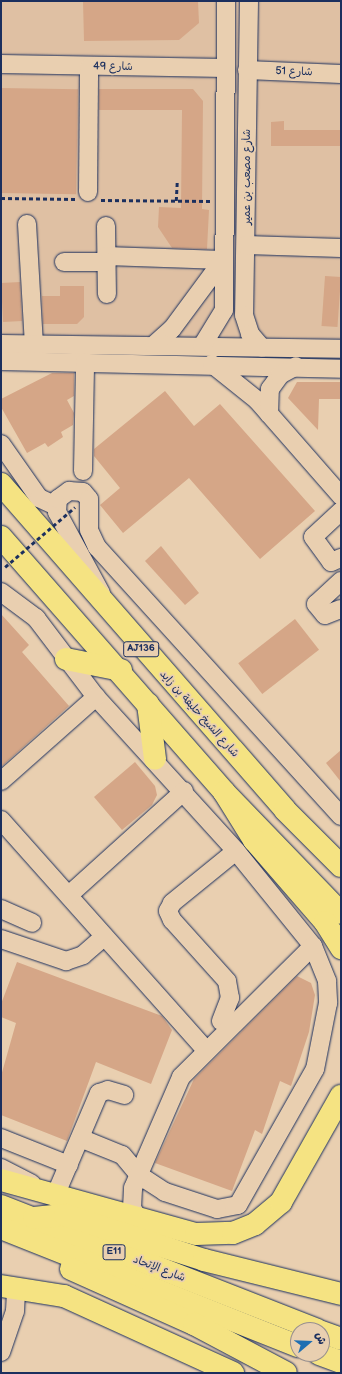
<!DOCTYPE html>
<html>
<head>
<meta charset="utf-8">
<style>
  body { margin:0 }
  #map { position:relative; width:342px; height:1374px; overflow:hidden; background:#e9cfb0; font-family:"Balsamiq Sans","Playpen Sans Arabic",sans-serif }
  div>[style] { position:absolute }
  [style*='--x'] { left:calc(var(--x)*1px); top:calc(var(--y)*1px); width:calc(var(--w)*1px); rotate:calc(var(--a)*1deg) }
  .built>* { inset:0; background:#dfc0a3; transform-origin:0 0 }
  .building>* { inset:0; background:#d5a687; transform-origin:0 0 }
  .path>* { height:2.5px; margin-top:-1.25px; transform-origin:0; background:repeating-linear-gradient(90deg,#1b2f5e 0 4px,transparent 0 7px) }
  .roads { filter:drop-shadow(0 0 1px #1b2f5e) drop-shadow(0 0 1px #1b2f5e) }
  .minor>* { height:18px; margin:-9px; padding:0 9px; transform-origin:9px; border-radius:9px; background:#e9cfb0 }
  .major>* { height:22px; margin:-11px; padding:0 11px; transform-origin:11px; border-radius:11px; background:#f5e382 }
  .highway>* { height:22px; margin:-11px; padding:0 11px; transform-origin:11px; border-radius:11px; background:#f5e382 }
  .path-bridge>* { height:2.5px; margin-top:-1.25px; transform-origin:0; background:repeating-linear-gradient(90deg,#1b2f5e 0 4px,transparent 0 7px) }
  span { translate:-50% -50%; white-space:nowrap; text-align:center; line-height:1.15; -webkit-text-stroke:3.5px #e9cfb0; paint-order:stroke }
  .shield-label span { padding:1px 3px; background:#e9cfb0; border:1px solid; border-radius:3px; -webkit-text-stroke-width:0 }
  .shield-label { font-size:10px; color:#1b2f5e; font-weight:700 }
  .street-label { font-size:11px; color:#1b2f5e }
  .frame { position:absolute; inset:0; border:2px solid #1b2f5e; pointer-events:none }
  .north { position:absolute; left:290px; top:1322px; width:40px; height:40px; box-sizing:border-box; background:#e9cfb0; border:1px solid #978f8f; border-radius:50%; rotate:71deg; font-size:11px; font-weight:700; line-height:16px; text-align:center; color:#1b2f5e }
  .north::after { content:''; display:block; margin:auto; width:14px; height:18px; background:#1f6fb2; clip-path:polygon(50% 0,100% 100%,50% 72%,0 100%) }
</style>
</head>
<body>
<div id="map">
  <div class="built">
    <div style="left:1px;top:1px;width:340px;height:354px"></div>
  </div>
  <div class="building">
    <div style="clip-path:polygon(83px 1px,198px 1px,199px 23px,179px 40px,84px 41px)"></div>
    <div style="left:1px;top:88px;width:77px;height:105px;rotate:1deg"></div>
    <div style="clip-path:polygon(99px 89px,193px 89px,203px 101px,202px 209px,209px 210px,207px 249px,172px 248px,158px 227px,159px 207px,181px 208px,182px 110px,99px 110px)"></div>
    <div style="clip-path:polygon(284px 121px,284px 130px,340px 130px,340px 146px,271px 146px,271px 122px)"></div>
    <div style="left:325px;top:276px;width:16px;height:50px;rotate:4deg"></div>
    <div style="left:20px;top:282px;width:39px;height:19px;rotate:87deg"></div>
    <div style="clip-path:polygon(60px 286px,84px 286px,84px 317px,77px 324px,43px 324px,42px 296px,60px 296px)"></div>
    <div style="clip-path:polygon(52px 373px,74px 373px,74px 396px,67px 400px,74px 413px,73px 425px,61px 432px,63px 437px,48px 447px,45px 443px,27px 453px,1px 407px,1px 399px)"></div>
    <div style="clip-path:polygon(297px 382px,341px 382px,341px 399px,319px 399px,318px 430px,288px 398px)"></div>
    <div style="clip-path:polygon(165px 391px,194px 426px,220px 404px,315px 511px,260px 559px,189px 478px,123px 533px,100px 505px,120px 488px,94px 456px,94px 449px)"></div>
    <div style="clip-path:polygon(161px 546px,199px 593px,185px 605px,145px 561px)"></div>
    <div style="clip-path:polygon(1px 614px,29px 645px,22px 652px,69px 706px,1px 767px)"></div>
    <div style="left:295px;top:619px;width:39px;height:72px;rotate:52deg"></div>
    <div style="clip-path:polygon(341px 750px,341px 782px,326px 763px)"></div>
    <div style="clip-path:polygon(135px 762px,155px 786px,157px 795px,152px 805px,122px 830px,94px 797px)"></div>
    <div style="clip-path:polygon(17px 962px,162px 1016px,172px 1030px,151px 1084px,96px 1062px,67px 1141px,1px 1115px,1px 1076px,16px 1023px,1px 1017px,1px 1004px)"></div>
    <div style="clip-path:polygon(297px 976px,311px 983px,315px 995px,309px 1032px,291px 1086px,280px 1081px,262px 1134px,255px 1130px,232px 1191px,155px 1163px,194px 1079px)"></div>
  </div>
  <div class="path">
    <div style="--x:1;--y:198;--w:75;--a:0.8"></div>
    <div style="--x:101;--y:200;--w:109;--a:0.5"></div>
    <div style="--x:176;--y:201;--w:19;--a:-87"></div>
  </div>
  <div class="roads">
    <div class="minor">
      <div style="--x:249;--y:1;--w:314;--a:90.9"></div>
      <div style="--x:244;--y:315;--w:20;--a:72"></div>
      <div style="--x:250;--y:334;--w:18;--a:49"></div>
      <div style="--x:1;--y:64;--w:224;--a:1"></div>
      <div style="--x:247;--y:70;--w:94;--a:2.4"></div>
      <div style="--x:88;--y:192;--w:125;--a:-89.5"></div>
      <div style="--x:27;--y:224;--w:120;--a:86.7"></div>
      <div style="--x:106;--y:226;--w:68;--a:89.2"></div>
      <div style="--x:246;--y:245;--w:95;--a:1.8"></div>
      <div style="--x:106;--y:256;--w:117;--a:2"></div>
      <div style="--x:64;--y:262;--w:43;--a:0"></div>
      <div style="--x:1;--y:344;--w:340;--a:0.8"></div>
      <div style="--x:154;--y:345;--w:24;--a:-42"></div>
      <div style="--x:172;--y:329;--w:86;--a:-53.5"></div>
      <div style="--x:202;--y:346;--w:42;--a:-58.6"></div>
      <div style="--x:224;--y:310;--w:309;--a:-89.6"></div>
      <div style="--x:1;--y:361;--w:340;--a:1.3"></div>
      <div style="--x:212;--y:364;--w:58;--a:38.7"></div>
      <div style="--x:257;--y:400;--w:128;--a:48.8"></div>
      <div style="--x:269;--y:414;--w:25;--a:-88"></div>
      <div style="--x:270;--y:389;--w:17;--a:-54"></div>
      <div style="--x:280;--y:375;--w:18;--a:-29"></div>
      <div style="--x:1;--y:444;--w:66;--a:54.9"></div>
      <div style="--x:39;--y:498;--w:19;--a:25"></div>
      <div style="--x:83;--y:471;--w:109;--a:-88.9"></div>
      <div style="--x:341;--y:511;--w:38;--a:137"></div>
      <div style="--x:313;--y:537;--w:31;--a:54"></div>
      <div style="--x:331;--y:562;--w:11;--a:-22"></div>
      <div style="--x:341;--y:581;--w:34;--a:137"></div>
      <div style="--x:316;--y:604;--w:14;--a:51"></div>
      <div style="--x:325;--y:615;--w:17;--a:-21"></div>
      <div style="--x:1;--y:592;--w:44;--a:36.6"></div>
      <div style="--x:36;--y:618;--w:99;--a:52.8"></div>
      <div style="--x:96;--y:697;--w:208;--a:47.7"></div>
      <div style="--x:236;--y:851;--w:122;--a:51"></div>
      <div style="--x:313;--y:946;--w:38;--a:68"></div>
      <div style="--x:327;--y:981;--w:22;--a:87"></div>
      <div style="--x:328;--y:1003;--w:67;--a:101.1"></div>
      <div style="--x:315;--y:1069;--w:156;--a:119.5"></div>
      <div style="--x:238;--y:1205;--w:21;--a:169"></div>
      <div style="--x:217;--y:1209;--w:55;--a:-161.9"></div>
      <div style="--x:165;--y:1192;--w:31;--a:-147"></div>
      <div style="--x:139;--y:1175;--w:26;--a:-130"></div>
      <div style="--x:122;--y:1155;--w:45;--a:-158"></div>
      <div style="--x:101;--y:593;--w:92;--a:-118.5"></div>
      <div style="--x:57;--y:512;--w:13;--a:-86"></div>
      <div style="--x:58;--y:499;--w:14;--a:-36"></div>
      <div style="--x:69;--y:491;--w:14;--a:4"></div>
      <div style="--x:83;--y:492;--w:9;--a:49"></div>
      <div style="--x:89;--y:499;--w:31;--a:90"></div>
      <div style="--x:89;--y:530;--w:19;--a:65"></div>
      <div style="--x:97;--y:547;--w:363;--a:47.8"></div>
      <div style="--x:1;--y:781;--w:127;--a:-41.5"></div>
      <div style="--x:1;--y:820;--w:308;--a:48.3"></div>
      <div style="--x:69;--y:895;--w:155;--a:-42.1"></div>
      <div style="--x:1;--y:909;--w:34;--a:24"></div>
      <div style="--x:1;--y:939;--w:69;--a:18.7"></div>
      <div style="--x:66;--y:961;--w:18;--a:-19"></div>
      <div style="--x:83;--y:955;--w:28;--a:-41"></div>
      <div style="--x:221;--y:1021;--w:25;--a:-69"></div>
      <div style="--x:230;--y:998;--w:17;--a:-100"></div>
      <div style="--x:227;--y:981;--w:82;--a:-132"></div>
      <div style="--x:172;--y:920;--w:10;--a:-114"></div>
      <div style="--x:168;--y:911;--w:9;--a:-63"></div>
      <div style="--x:172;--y:903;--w:82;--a:-39.1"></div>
      <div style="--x:1;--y:1138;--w:73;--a:21.7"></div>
      <div style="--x:1;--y:1168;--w:34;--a:27"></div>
      <div style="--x:55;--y:1196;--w:112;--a:-66.9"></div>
      <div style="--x:99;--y:1093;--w:9;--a:-18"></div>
      <div style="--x:108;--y:1090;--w:17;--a:17"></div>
      <div style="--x:140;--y:1221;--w:15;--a:-122"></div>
      <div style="--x:132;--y:1208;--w:20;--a:-87"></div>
      <div style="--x:133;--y:1188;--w:121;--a:-66.6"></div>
      <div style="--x:181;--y:1077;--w:186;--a:-44.8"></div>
      <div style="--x:1;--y:1352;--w:43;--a:-71.1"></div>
      <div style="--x:15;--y:1311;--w:20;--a:-87"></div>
    </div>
    <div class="major">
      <div style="--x:1;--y:484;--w:432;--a:48.9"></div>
      <div style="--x:285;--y:810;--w:79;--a:45"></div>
      <div style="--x:1;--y:537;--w:339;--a:48.8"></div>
      <div style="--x:224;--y:792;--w:168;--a:46"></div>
      <div style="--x:66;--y:659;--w:56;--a:11.3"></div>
      <div style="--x:148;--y:704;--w:55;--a:82.7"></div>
      <div style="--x:1;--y:1286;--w:64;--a:9"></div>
      <div style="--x:64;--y:1296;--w:186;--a:24.5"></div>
    </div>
    <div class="highway">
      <div style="--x:224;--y:792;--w:57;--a:58"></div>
      <div style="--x:254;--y:840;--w:108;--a:49.1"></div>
      <div style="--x:325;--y:922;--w:31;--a:58"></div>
      <div style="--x:1;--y:1180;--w:202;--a:15.5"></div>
      <div style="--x:196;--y:1234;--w:37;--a:-2"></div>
      <div style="--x:233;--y:1233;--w:24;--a:-22"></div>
      <div style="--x:255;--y:1224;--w:34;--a:-40"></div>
      <div style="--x:281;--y:1202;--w:122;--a:-60.5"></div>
      <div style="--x:1;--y:1206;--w:340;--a:21.4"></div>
      <div style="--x:34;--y:1218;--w:31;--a:-6"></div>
      <div style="--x:65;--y:1215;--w:146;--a:17.9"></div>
      <div style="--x:204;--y:1260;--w:141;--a:13.9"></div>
      <div style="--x:1;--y:1228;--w:320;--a:21.7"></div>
      <div style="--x:71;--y:1269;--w:135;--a:24.1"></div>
      <div style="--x:194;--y:1324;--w:104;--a:28"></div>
      <div style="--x:322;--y:1332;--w:20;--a:20"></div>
      <div style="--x:319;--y:1354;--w:23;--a:20"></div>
    </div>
  </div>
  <div class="path-bridge">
    <div style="--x:5;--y:567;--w:92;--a:-40.6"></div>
  </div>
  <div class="shield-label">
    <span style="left:141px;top:649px">AJ136</span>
    <span style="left:114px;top:1252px">E11</span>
  </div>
  <div class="street-label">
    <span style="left:113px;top:67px;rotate:1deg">شارع 49</span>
    <span style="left:294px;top:72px;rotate:2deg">شارع 51</span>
    <span style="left:247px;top:177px;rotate:-90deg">شارع مصعب بن عمير</span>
    <span style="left:199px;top:714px;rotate:48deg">شارع الشيخ خليفة بن زايد</span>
    <span style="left:159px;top:1269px;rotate:21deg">شارع الإتحاد</span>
  </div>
  <div class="frame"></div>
  <div class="north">ش</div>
</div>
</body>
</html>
